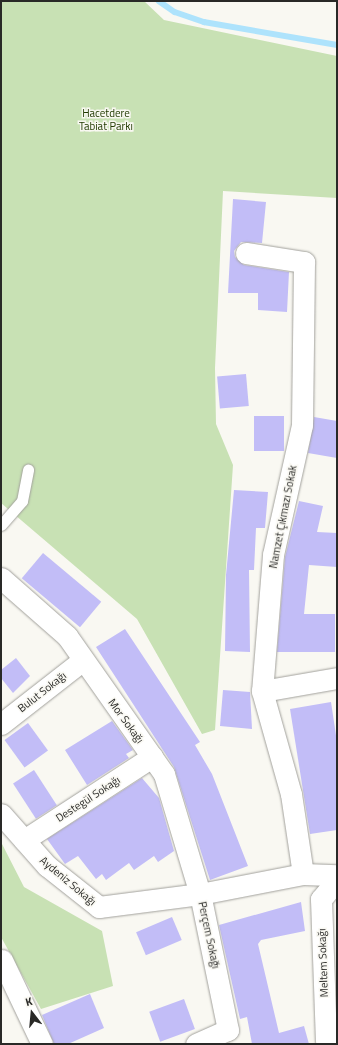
<!DOCTYPE html>
<html>
<head>
<meta charset="utf-8">
<style>
  body { margin:0 }
  #map { position:relative; width:338px; height:1045px; overflow:hidden; background:#f9f8f2; font-family:"Titillium Web",sans-serif }
  div>[style] { position:absolute }
  [style*='--x'] { left:calc(var(--x)*1px); top:calc(var(--y)*1px); width:calc(var(--w)*1px); rotate:calc(var(--a)*1deg) }
  .green>* { inset:0; background:#c8e1b4 }
  .stream>* { height:5.5px; margin:-2.75px; padding:0 2.75px; transform-origin:2.75px; border-radius:2.75px; background:#aee3fc }
  .building>* { inset:0; background:#c2bdf7; transform-origin:0 0 }
  .roads { filter:drop-shadow(0 0 1px #a2a19c) drop-shadow(0 0 1px #a2a19c) }
  .service>* { height:11px; margin:-5.5px; padding:0 5.5px; transform-origin:5.5px; border-radius:5.5px; background:#fff }
  .minor>* { height:21px; margin:-10.5px; padding:0 10.5px; transform-origin:10.5px; border-radius:10.5px; background:#fff }
  span { translate:-50% -50%; white-space:nowrap; text-align:center; line-height:1.15; -webkit-text-stroke:3px #f9f8f2; paint-order:stroke }
  .park-label { font-size:11px; color:#213a00 }
  .street-label { font-size:11px; color:#292927 }
  .frame { position:absolute; inset:0; border:2px solid #292927; pointer-events:none }
  .north { position:absolute; left:12px; top:993px; width:40px; height:40px; -webkit-text-stroke:3px #f9f8f2; paint-order:stroke; rotate:344deg; font-size:11px; font-weight:700; line-height:16px; text-align:center; color:#292927 }
  .north::after { content:''; display:block; margin:auto; width:14px; height:18px; background:#292927; clip-path:polygon(50% 0,100% 100%,50% 72%,0 100%) }
</style>
</head>
<body>
<div id="map">
  <div class="green">
    <div style="clip-path:polygon(1px 1px,144px 1px,164px 20px,337px 56px,337px 198px,223px 191px,215px 368px,216px 424px,233px 465px,215px 730px,202px 734px,137px 619px,1px 503px)"></div>
    <div style="clip-path:polygon(1px 842px,24px 887px,102px 931px,113px 986px,41px 1009px,1px 937px)"></div>
  </div>
  <div class="stream">
    <div style="--x:159;--y:1;--w:19;--a:35"></div>
    <div style="--x:175;--y:12;--w:31;--a:19"></div>
    <div style="--x:204;--y:22;--w:135;--a:9.8"></div>
  </div>
  <div class="building">
    <div style="clip-path:polygon(233px 199px,266px 202px,262px 243px,241px 242px,234px 251px,235px 257px,244px 265px,289px 272px,287px 312px,258px 310px,258px 293px,228px 293px)"></div>
    <div style="left:246px;top:374px;width:32px;height:29px;rotate:85deg"></div>
    <div style="left:284px;top:416px;width:35px;height:30px;rotate:90deg"></div>
    <div style="clip-path:polygon(314px 417px,337px 421px,337px 458px,308px 453px)"></div>
    <div style="clip-path:polygon(234px 490px,268px 492px,265px 528px,256px 528px,254px 570px,249px 570px,250px 652px,225px 651px,226px 575px)"></div>
    <div style="clip-path:polygon(299px 501px,323px 506px,317px 532px,337px 533px,337px 567px,309px 565px,304px 614px,335px 614px,335px 652px,277px 652px,285px 557px)"></div>
    <div style="left:43px;top:553px;width:76px;height:33px;rotate:40deg"></div>
    <div style="clip-path:polygon(125px 629px,200px 742px,195px 745px,212px 774px,248px 866px,210px 880px,174px 767px,96px 647px)"></div>
    <div style="clip-path:polygon(16px 658px,30px 676px,13px 693px,1px 678px,1px 670px)"></div>
    <div style="clip-path:polygon(223px 690px,250px 692px,252px 729px,220px 726px)"></div>
    <div style="clip-path:polygon(331px 702px,337px 742px,337px 830px,310px 834px,290px 709px)"></div>
    <div style="clip-path:polygon(112px 721px,133px 750px,126px 754px,129px 758px,87px 785px,65px 750px)"></div>
    <div style="left:28px;top:723px;width:34px;height:29px;rotate:54deg"></div>
    <div style="left:34px;top:770px;width:42px;height:25px;rotate:57deg"></div>
    <div style="clip-path:polygon(142px 778px,159px 798px,174px 851px,158px 862px,154px 856px,134px 870px,129px 863px,106px 880px,102px 874px,96px 879px,78px 856px,65px 864px,47px 839px)"></div>
    <div style="clip-path:polygon(301px 902px,305px 931px,261px 940px,258px 944px,279px 1033px,304px 1026px,309px 1044px,252px 1044px,247px 1017px,240px 1019px,219px 925px)"></div>
    <div style="left:172px;top:917px;width:25px;height:39px;rotate:67deg"></div>
    <div style="clip-path:polygon(90px 994px,104px 1028px,68px 1044px,54px 1044px,42px 1015px)"></div>
    <div style="left:184px;top:999px;width:32px;height:37px;rotate:70deg"></div>
  </div>
  <div class="roads">
    <div class="service">
      <div style="--x:1;--y:525;--w:32;--a:-49"></div>
      <div style="--x:22;--y:501;--w:32;--a:-79"></div>
    </div>
    <div class="minor">
      <div style="--x:246;--y:253;--w:59;--a:8.8"></div>
      <div style="--x:304;--y:262;--w:163;--a:90.7"></div>
      <div style="--x:302;--y:425;--w:133;--a:102.6"></div>
      <div style="--x:273;--y:555;--w:136;--a:94.6"></div>
      <div style="--x:262;--y:691;--w:107;--a:74.3"></div>
      <div style="--x:291;--y:794;--w:81;--a:81.5"></div>
      <div style="--x:1;--y:578;--w:88;--a:41.3"></div>
      <div style="--x:67;--y:636;--w:169;--a:54.9"></div>
      <div style="--x:164;--y:774;--w:125;--a:73.3"></div>
      <div style="--x:200;--y:894;--w:102;--a:172.7"></div>
      <div style="--x:99;--y:907;--w:66;--a:-141.7"></div>
      <div style="--x:47;--y:866;--w:69;--a:-131.5"></div>
      <div style="--x:262;--y:691;--w:76;--a:-9.8"></div>
      <div style="--x:1;--y:724;--w:104;--a:-38"></div>
      <div style="--x:24;--y:840;--w:153;--a:-33"></div>
      <div style="--x:337;--y:880;--w:25;--a:130"></div>
      <div style="--x:321;--y:899;--w:141;--a:88"></div>
      <div style="--x:326;--y:1040;--w:11;--a:0"></div>
      <div style="--x:2;--y:960;--w:93;--a:64.5"></div>
      <div style="--x:196;--y:1044;--w:35;--a:-24"></div>
      <div style="--x:228;--y:1030;--w:139;--a:-101.6"></div>
      <div style="--x:200;--y:894;--w:105;--a:-11"></div>
      <div style="--x:303;--y:874;--w:34;--a:2"></div>
    </div>
  </div>
  <div class="park-label">
    <span style="left:106px;top:120px">Hacetdere<br>Tabiat Parkı</span>
  </div>
  <div class="street-label">
    <span style="left:283px;top:517px;rotate:-79deg">Namzet Çıkmazı Sokak</span>
    <span style="left:42px;top:692px;rotate:-38deg">Bulut Sokağı</span>
    <span style="left:126px;top:721px;rotate:54deg">Mor Sokağı</span>
    <span style="left:88px;top:799px;rotate:-33deg">Destegül Sokağı</span>
    <span style="left:68px;top:881px;rotate:40deg">Aydeniz Sokağı</span>
    <span style="left:209px;top:935px;rotate:78deg">Perçem Sokağı</span>
    <span style="left:323px;top:963px;rotate:-92deg">Meltem Sokağı</span>
  </div>
  <div class="frame"></div>
  <div class="north">K</div>
</div>
</body>
</html>
